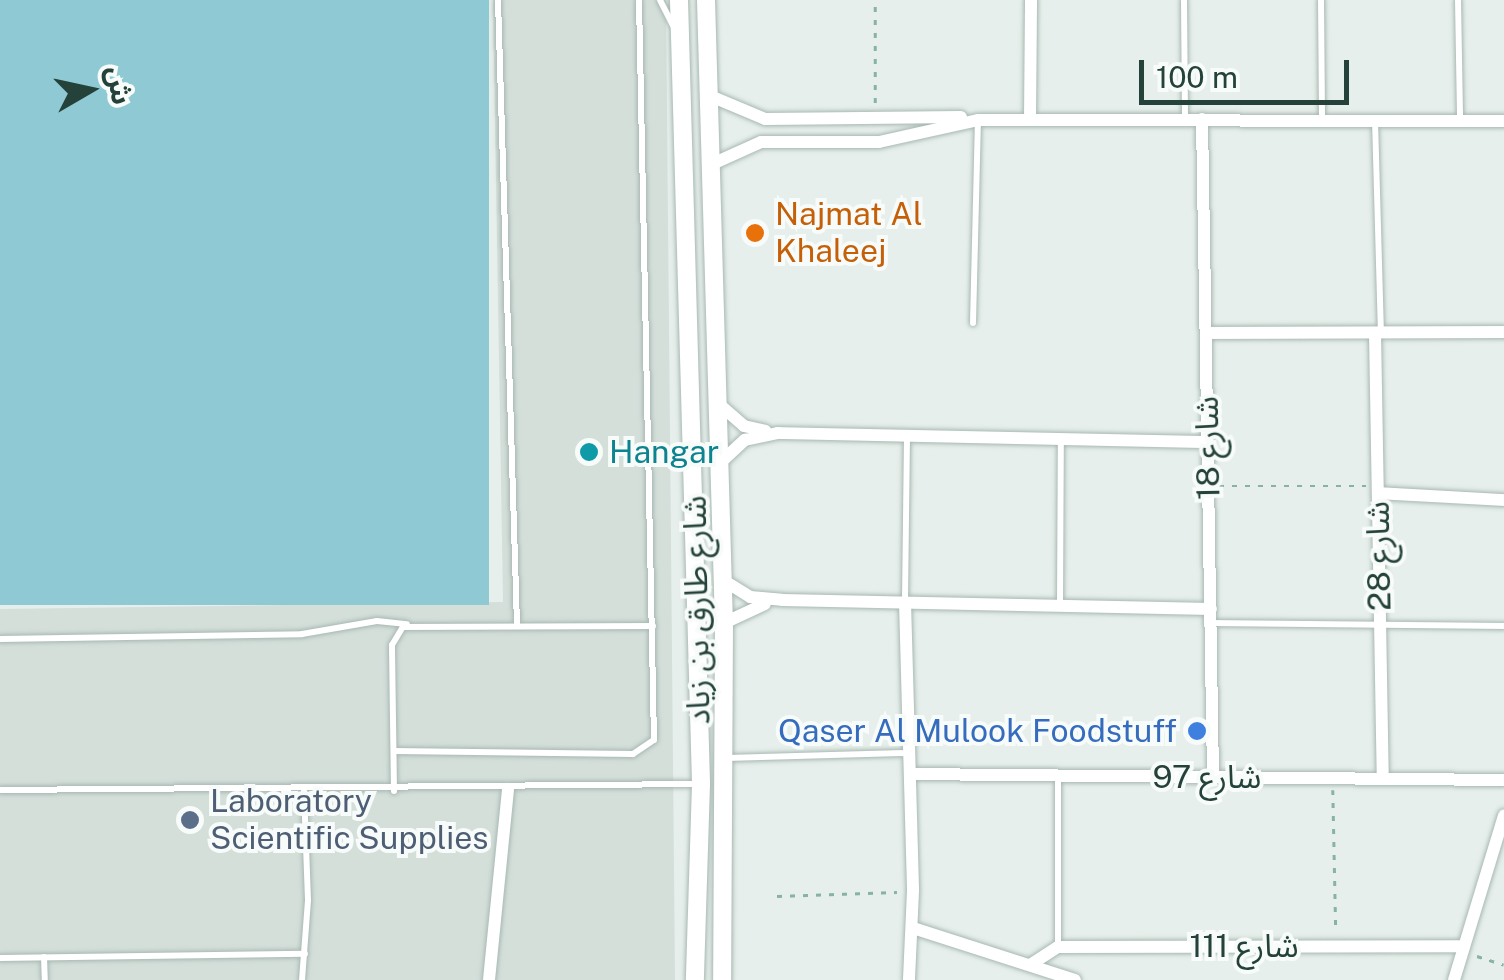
<!DOCTYPE html>
<html>
<head>
<meta charset="utf-8">
<style>
  body { margin:0 }
  #map { position:relative; width:1504px; height:980px; overflow:hidden; background:#e6efeb; font-family:"Public Sans","Noto Sans Arabic",sans-serif }
  div>[style] { position:absolute }
  [style*='--x'] { left:calc(var(--x)*1px); top:calc(var(--y)*1px); width:calc(var(--w)*1px); rotate:calc(var(--a)*1deg) }
  .built>* { inset:0; background:#d4dfda }
  .water>* { inset:0; background:#8ec9d4; transform-origin:0 0 }
  .path>* { height:2.5px; margin-top:-1.25px; transform-origin:0; background:repeating-linear-gradient(90deg,#86b3a5 0 5px,transparent 0 13px) }
  .roads { filter:drop-shadow(0 0 2px #a8b8b2) drop-shadow(0 0 2px #a8b8b2) }
  .service>* { height:6px; margin:-3px; padding:0 3px; transform-origin:3px; border-radius:3px; background:#fff }
  .minor>* { height:12px; margin:-6px; padding:0 6px; transform-origin:6px; border-radius:6px; background:#fff }
  .secondary>* { height:18px; margin:-9px; padding:0 9px; transform-origin:9px; border-radius:9px; background:#fff }
  .dots>* { width:28px; height:28px; translate:-50% -50%; box-sizing:border-box; border:5px solid #f7fbf9; border-radius:50% }
  span { translate:-50% -50%; white-space:nowrap; text-align:center; line-height:1.15; -webkit-text-stroke:8px #f7fbf9; paint-order:stroke }
  .food-label { font-size:32px; color:#c56008 }
  .left { translate:0 -50%; text-align:left }
  .street-label { font-size:32px; color:#24423a }
  .culture-label { font-size:32px; color:#0d838f }
  .shop-label { font-size:32px; color:#366cbe }
  .right { translate:-100% -50%; text-align:right }
  .service-label { font-size:32px; color:#4e5e75 }
  .north { position:absolute; left:40px; top:40px; width:100px; height:100px; -webkit-text-stroke:8px #f7fbf9; paint-order:stroke; rotate:81deg; font-size:28px; font-weight:700; line-height:40px; text-align:center; color:#24423a }
  .north::after { content:''; display:block; margin:auto; width:35px; height:45px; background:#24423a; clip-path:polygon(50% 0,100% 100%,50% 72%,0 100%) }
  .scale { position:absolute; left:1139px; top:60px; width:210px; height:45px; box-sizing:border-box; border:5px solid #24423a; border-top:0; padding-left:12px; font-size:30px; line-height:35px; white-space:nowrap; color:#24423a; -webkit-text-stroke:8px #f7fbf9; paint-order:stroke }
</style>
</head>
<body>
<div id="map">
  <div class="built">
    <div style="clip-path:polygon(493px 0,666px 0,675px 980px,0 980px,0 609px,503px 602px)"></div>
  </div>
  <div class="water">
    <div style="left:0;top:0;width:489px;height:605px"></div>
  </div>
  <div class="path">
    <div style="--x:875;--y:103;--w:103;--a:-90"></div>
    <div style="--x:1219;--y:486;--w:147;--a:0"></div>
    <div style="--x:1333;--y:790;--w:142;--a:88.8"></div>
    <div style="--x:777;--y:896;--w:120;--a:-1.9"></div>
    <div style="--x:1477;--y:956;--w:28;--a:18"></div>
  </div>
  <div class="roads">
    <div class="service">
      <div style="--x:498;--y:0;--w:624;--a:88.26"></div>
      <div style="--x:660;--y:0;--w:33;--a:63"></div>
      <div style="--x:1184;--y:0;--w:119;--a:89.5"></div>
      <div style="--x:1321;--y:0;--w:119;--a:89.5"></div>
      <div style="--x:1458;--y:0;--w:119;--a:89"></div>
      <div style="--x:1375;--y:120;--w:211;--a:88.4"></div>
      <div style="--x:973;--y:323;--w:202;--a:-88.6"></div>
      <div style="--x:905;--y:600;--w:162;--a:-89.3"></div>
      <div style="--x:1060;--y:604;--w:164;--a:-89.7"></div>
      <div style="--x:1211;--y:623;--w:293;--a:0.6"></div>
      <div style="--x:0;--y:639;--w:302;--a:-0.9"></div>
      <div style="--x:302;--y:634;--w:76;--a:-9.8"></div>
      <div style="--x:377;--y:621;--w:30;--a:6"></div>
      <div style="--x:394;--y:751;--w:239;--a:0.7"></div>
      <div style="--x:633;--y:754;--w:25;--a:-34"></div>
      <div style="--x:654;--y:740;--w:740;--a:-91.16"></div>
      <div style="--x:726;--y:758;--w:182;--a:-1.6"></div>
      <div style="--x:1058;--y:777;--w:168;--a:90"></div>
      <div style="--x:0;--y:790;--w:700;--a:-0.49"></div>
      <div style="--x:394;--y:791;--w:146;--a:-90.8"></div>
      <div style="--x:392;--y:645;--w:21;--a:-59"></div>
      <div style="--x:403;--y:627;--w:250;--a:-0.2"></div>
      <div style="--x:44;--y:957;--w:23;--a:88"></div>
      <div style="--x:0;--y:958;--w:305;--a:-0.8"></div>
      <div style="--x:302;--y:980;--w:80;--a:-85.7"></div>
      <div style="--x:308;--y:900;--w:109;--a:-92.1"></div>
    </div>
    <div class="minor">
      <div style="--x:708;--y:95;--w:62;--a:22.8"></div>
      <div style="--x:765;--y:119;--w:196;--a:-0.6"></div>
      <div style="--x:1030;--y:119;--w:119;--a:-89.5"></div>
      <div style="--x:1202;--y:119;--w:658;--a:89.04"></div>
      <div style="--x:710;--y:165;--w:56;--a:-24.3"></div>
      <div style="--x:761;--y:142;--w:118;--a:0"></div>
      <div style="--x:879;--y:142;--w:101;--a:-12.5"></div>
      <div style="--x:978;--y:120;--w:526;--a:0.11"></div>
      <div style="--x:1206;--y:333;--w:298;--a:-0.2"></div>
      <div style="--x:1375;--y:333;--w:445;--a:89"></div>
      <div style="--x:720;--y:405;--w:32;--a:41"></div>
      <div style="--x:744;--y:426;--w:22;--a:13"></div>
      <div style="--x:721;--y:462;--w:33;--a:-43"></div>
      <div style="--x:745;--y:440;--w:34;--a:-12"></div>
      <div style="--x:778;--y:433;--w:430;--a:1.2"></div>
      <div style="--x:1378;--y:493;--w:126;--a:3.2"></div>
      <div style="--x:723;--y:580;--w:32;--a:32"></div>
      <div style="--x:750;--y:597;--w:32;--a:5"></div>
      <div style="--x:782;--y:600;--w:429;--a:1.2"></div>
      <div style="--x:905;--y:602;--w:289;--a:88.4"></div>
      <div style="--x:913;--y:891;--w:89;--a:92.6"></div>
      <div style="--x:724;--y:623;--w:45;--a:-24.9"></div>
      <div style="--x:910;--y:774;--w:594;--a:0.58"></div>
      <div style="--x:913;--y:928;--w:170;--a:17.8"></div>
      <div style="--x:1030;--y:965;--w:33;--a:-33"></div>
      <div style="--x:1058;--y:947;--w:406;--a:-0.1"></div>
      <div style="--x:489;--y:980;--w:192;--a:-84.3"></div>
      <div style="--x:1454;--y:980;--w:172;--a:-73.1"></div>
    </div>
    <div class="secondary">
      <div style="--x:679;--y:0;--w:784;--a:88.39"></div>
      <div style="--x:701;--y:784;--w:196;--a:91.8"></div>
      <div style="--x:706;--y:0;--w:623;--a:88.35"></div>
      <div style="--x:724;--y:623;--w:357;--a:90.3"></div>
    </div>
  </div>
  <div class="dots">
    <div style="left:755px;top:233px;background:#e8710a"></div>
    <div style="left:589px;top:452px;background:#0f9aa8"></div>
    <div style="left:1197px;top:731px;background:#3f7fe0"></div>
    <div style="left:190px;top:820px;background:#5c6f8a"></div>
  </div>
  <div class="food-label">
    <span class="left" style="left:775px;top:233px">Najmat Al<br>Khaleej</span>
  </div>
  <div class="street-label">
    <span style="left:1208px;top:448px;rotate:-91deg">شارع 18</span>
    <span style="left:1379px;top:556px;rotate:-91deg">شارع 28</span>
    <span style="left:697px;top:610px;rotate:-91deg">شارع طارق بن زياد</span>
    <span style="left:1207px;top:777px">شارع 97</span>
    <span style="left:1244px;top:946px">شارع 111</span>
  </div>
  <div class="culture-label">
    <span class="left" style="left:609px;top:452px">Hangar</span>
  </div>
  <div class="shop-label">
    <span class="right" style="left:1177px;top:731px">Qaser Al Mulook Foodstuff</span>
  </div>
  <div class="service-label">
    <span class="left" style="left:210px;top:820px">Laboratory<br>Scientific Supplies</span>
  </div>
  <div class="north">ش</div>
  <div class="scale">100 m</div>
</div>
</body>
</html>
